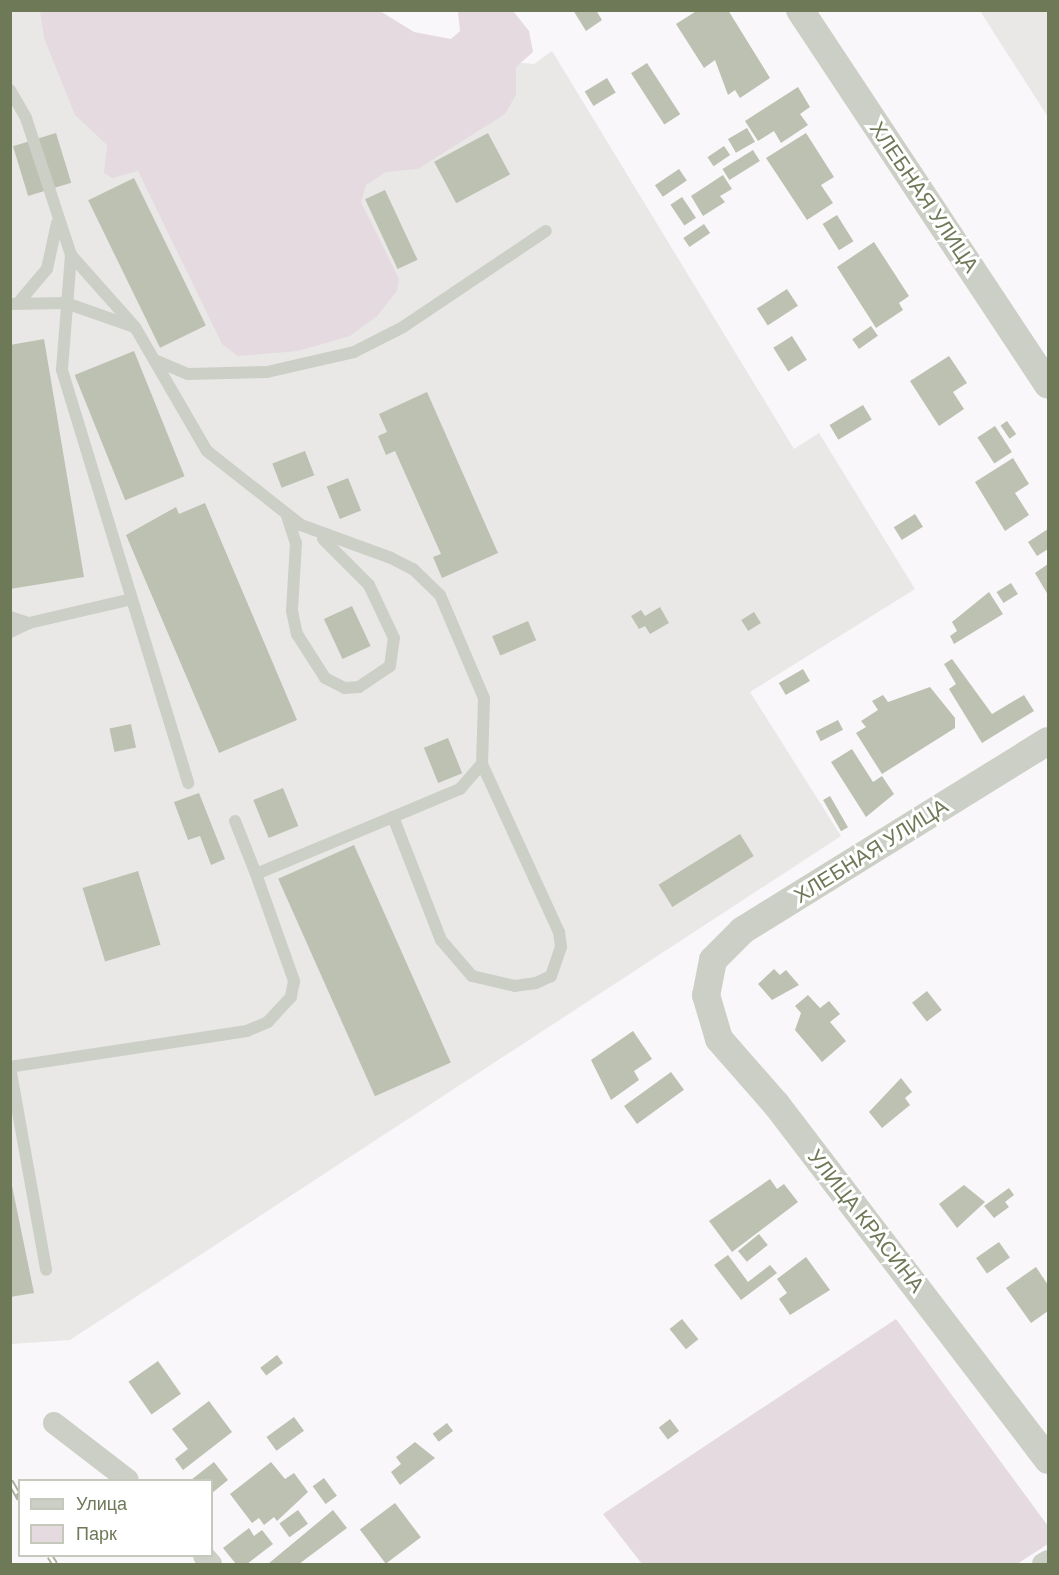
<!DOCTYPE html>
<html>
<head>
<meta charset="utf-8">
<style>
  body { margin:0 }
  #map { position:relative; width:1059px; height:1575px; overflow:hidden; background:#f9f7f9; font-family:"DM Sans",sans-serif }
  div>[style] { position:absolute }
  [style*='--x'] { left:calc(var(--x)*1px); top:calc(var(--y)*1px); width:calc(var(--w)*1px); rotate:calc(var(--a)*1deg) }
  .built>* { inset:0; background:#e9e8e7 }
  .green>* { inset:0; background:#e4dadf }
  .building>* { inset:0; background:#bcc1b1; transform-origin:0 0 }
  .service>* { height:12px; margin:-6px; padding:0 6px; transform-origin:6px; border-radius:6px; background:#cccfc6 }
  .minor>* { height:22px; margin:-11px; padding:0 11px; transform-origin:11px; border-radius:11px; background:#cccfc6 }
  .tertiary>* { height:28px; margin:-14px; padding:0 14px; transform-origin:14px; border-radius:14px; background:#cccfc6 }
  .rail>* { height:7px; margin-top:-3.5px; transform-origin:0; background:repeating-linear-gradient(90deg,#fff 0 14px,#acb1a2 0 28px); box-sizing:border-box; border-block:2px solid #acb1a2 }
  span { translate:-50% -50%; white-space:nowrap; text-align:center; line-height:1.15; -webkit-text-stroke:6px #fff; paint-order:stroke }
  .street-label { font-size:21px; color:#6e7958 }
  .frame { position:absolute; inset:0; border:12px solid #6e7958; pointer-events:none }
  .legend { position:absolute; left:18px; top:1479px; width:195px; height:78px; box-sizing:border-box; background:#fff; border:2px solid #c5c9bc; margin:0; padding:8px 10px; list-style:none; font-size:18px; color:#6e7958 }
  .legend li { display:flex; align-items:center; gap:12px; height:30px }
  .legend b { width:30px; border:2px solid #c5c9bc }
</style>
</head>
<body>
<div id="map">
  <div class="built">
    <div style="clip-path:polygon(200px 10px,390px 50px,534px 64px,552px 51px,794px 449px,819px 433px,915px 589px,750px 692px,841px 836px,70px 1340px,11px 1344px,11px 11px)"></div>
    <div style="clip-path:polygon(980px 11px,1048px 11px,1048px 117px)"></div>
  </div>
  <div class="green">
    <div style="clip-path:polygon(40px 11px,380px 11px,414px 32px,451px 39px,460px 31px,458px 11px,513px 11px,529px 31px,533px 52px,516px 67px,516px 95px,505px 114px,418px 169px,386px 172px,366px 185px,361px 202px,399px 279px,397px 291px,377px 316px,350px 336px,298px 351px,238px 356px,222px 344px,138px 171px,112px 178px,104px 173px,107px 145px,75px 115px,44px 38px)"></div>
    <div style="clip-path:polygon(896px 1319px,1048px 1526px,1048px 1544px,1017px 1564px,642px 1564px,603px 1514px)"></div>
  </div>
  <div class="building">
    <div style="clip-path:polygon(573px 10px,596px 10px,602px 20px,586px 31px)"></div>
    <div style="clip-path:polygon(698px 10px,728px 10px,770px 78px,740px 98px,735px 90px,728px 95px,715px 60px,704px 68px,676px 24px)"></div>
    <div style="left:647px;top:63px;width:61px;height:19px;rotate:57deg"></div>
    <div style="left:607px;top:78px;width:17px;height:26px;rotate:59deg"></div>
    <div style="clip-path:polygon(798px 87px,810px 107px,800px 114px,808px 125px,781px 143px,774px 131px,758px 141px,745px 121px)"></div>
    <div style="left:747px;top:128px;width:16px;height:22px;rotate:60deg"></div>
    <div style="left:56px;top:133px;width:52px;height:45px;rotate:73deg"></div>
    <div style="left:488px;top:133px;width:47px;height:61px;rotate:62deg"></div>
    <div style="clip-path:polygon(806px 133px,834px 177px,821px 185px,833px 203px,807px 220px,766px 158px)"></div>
    <div style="left:724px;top:146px;width:11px;height:20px;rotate:56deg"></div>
    <div style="left:753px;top:150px;width:13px;height:36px;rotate:58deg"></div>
    <div style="left:679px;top:169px;width:14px;height:29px;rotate:56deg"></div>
    <div style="clip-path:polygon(723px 175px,732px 189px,720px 196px,725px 202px,703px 216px,691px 196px)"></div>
    <div style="left:134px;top:178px;width:164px;height:51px;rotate:64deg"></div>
    <div style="left:385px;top:190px;width:77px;height:22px;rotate:65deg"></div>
    <div style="left:682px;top:197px;width:25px;height:14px;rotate:56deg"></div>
    <div style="left:837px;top:215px;width:31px;height:17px;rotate:58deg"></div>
    <div style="left:704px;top:224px;width:11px;height:25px;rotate:56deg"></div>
    <div style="clip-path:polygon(874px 242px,909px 296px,899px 303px,903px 310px,876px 328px,837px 267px)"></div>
    <div style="left:787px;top:289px;width:20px;height:36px;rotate:57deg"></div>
    <div style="left:871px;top:326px;width:12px;height:23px;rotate:55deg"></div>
    <div style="left:792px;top:336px;width:28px;height:22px;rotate:58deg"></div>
    <div style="clip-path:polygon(44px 339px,84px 577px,10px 589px,10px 345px)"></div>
    <div style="left:134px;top:351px;width:135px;height:64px;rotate:68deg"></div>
    <div style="clip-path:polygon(949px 356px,967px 383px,953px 392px,964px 409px,939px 426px,910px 381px)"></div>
    <div style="clip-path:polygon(427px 392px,498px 553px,442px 578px,433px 557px,441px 554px,395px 451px,386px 455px,378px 436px,387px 432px,379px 414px)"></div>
    <div style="left:863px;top:405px;width:17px;height:39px;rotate:59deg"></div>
    <div style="left:1007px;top:421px;width:16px;height:8px;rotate:55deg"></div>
    <div style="left:995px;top:426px;width:31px;height:21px;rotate:57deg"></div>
    <div style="left:305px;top:451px;width:26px;height:35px;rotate:69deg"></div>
    <div style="clip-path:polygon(1013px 458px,1029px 484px,1015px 493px,1029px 515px,1005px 531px,975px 482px)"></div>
    <div style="left:348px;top:478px;width:35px;height:23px;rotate:68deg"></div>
    <div style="clip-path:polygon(205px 503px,297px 720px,219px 753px,126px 535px,176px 507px,179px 514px)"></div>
    <div style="left:915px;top:514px;width:15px;height:25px;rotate:58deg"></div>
    <div style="clip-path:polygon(1048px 529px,1048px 549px,1037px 556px,1028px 542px)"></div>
    <div style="clip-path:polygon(1048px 564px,1048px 595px,1035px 573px)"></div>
    <div style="left:1011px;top:583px;width:13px;height:17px;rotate:58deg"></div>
    <div style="clip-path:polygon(989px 592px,1003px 614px,954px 644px,950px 636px,957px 631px,952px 622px)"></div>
    <div style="left:352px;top:606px;width:44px;height:31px;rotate:65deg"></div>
    <div style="clip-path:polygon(660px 607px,669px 623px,650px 634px,645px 626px,639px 629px,631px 616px,641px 610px,645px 616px)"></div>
    <div style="left:754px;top:612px;width:13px;height:15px;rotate:58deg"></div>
    <div style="left:528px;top:621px;width:21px;height:39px;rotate:67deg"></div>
    <div style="clip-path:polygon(952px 659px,992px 714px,1024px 695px,1034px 711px,982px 743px,949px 689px,956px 684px,944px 664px)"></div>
    <div style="left:803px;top:669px;width:14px;height:28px;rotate:60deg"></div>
    <div style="clip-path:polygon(930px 687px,955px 718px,955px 728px,882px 774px,856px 733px,866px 727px,861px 721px,878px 710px,872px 701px,883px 695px,888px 702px)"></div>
    <div style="left:838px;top:720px;width:11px;height:25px;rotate:63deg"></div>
    <div style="left:131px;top:724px;width:24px;height:22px;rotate:78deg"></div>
    <div style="left:448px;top:738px;width:38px;height:26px;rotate:68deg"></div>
    <div style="clip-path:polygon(852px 749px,873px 782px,882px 776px,894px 794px,866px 817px,831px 762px)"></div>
    <div style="left:283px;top:788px;width:41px;height:32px;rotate:68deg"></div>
    <div style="clip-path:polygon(199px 793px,225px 859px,211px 865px,200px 836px,188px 840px,174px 802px)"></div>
    <div style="left:830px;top:796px;width:36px;height:8px;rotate:60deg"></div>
    <div style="left:740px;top:834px;width:26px;height:96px;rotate:58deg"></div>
    <div style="left:354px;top:845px;width:238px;height:83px;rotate:66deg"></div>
    <div style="left:138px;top:871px;width:77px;height:58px;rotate:73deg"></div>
    <div style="clip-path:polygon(774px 969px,780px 975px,786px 970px,799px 985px,772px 1000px,758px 984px)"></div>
    <div style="left:927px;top:991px;width:24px;height:19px;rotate:52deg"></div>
    <div style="clip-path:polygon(808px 995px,820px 1008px,829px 1001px,840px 1014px,830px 1022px,846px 1041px,822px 1062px,795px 1030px,801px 1013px,795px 1006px)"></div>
    <div style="clip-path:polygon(633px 1031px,652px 1059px,634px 1071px,639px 1080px,611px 1100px,591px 1060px)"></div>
    <div style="left:671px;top:1072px;width:22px;height:58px;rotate:54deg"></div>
    <div style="clip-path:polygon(901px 1078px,912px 1092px,905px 1098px,910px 1105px,882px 1128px,869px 1112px)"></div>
    <div style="clip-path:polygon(10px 1176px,34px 1293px,10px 1297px)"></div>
    <div style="clip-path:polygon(770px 1179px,777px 1189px,784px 1184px,798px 1202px,732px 1252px,709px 1221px)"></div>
    <div style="clip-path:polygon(964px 1185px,985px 1202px,957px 1228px,939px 1204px)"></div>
    <div style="clip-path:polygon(1009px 1188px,1014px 1195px,1005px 1202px,1009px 1207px,994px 1218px,984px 1206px)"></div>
    <div style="left:759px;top:1234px;width:14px;height:27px;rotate:51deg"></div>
    <div style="left:999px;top:1242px;width:19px;height:28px;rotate:55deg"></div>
    <div style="clip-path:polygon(728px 1255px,748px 1282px,770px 1265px,777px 1273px,741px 1300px,714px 1265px)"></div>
    <div style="clip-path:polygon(806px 1257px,830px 1290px,790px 1315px,779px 1299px,787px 1293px,777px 1279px)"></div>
    <div style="clip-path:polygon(1036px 1267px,1048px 1285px,1048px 1311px,1031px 1323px,1006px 1288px)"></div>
    <div style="left:682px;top:1319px;width:26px;height:16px;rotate:51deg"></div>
    <div style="left:277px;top:1355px;width:10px;height:21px;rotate:53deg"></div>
    <div style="left:158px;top:1361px;width:40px;height:36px;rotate:55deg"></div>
    <div style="clip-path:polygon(209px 1401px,232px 1432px,183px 1470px,175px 1459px,188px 1449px,172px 1429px)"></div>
    <div style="left:294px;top:1417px;width:17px;height:34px;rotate:54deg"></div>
    <div style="left:670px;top:1419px;width:15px;height:14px;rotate:53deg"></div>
    <div style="left:447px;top:1423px;width:10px;height:18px;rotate:53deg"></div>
    <div style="clip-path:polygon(415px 1442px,435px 1458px,400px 1485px,391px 1472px,401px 1464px,396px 1457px)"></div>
    <div style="clip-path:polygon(214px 1462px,228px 1480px,212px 1493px,212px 1480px,191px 1480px)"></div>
    <div style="clip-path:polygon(271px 1462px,285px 1479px,294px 1473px,308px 1492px,277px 1521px,274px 1517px,264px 1525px,259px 1518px,252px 1523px,230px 1494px)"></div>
    <div style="left:324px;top:1478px;width:22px;height:14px;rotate:54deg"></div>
    <div style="left:395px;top:1503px;width:43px;height:44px;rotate:53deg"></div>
    <div style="left:298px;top:1510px;width:17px;height:23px;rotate:54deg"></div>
    <div style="clip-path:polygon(333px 1510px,347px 1528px,299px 1564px,268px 1564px)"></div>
    <div style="clip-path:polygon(249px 1528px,254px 1536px,262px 1530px,273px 1544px,247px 1564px,236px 1564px,223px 1548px)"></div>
  </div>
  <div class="service">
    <div style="--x:10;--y:90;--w:32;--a:60"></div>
    <div style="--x:26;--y:118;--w:144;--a:71.8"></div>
    <div style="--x:71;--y:255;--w:96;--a:48.4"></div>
    <div style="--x:135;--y:327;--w:143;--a:59.9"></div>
    <div style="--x:207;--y:451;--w:120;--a:38.2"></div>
    <div style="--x:301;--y:525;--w:96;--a:20.1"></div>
    <div style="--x:391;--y:558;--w:25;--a:27"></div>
    <div style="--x:413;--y:569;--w:37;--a:44"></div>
    <div style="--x:440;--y:595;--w:112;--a:66.9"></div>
    <div style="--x:484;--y:698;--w:66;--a:91.7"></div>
    <div style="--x:482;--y:764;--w:185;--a:65.4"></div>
    <div style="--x:559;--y:932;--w:15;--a:82"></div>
    <div style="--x:561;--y:947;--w:31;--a:109"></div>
    <div style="--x:551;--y:976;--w:17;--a:155"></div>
    <div style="--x:536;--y:983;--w:21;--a:172"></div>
    <div style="--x:515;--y:986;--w:44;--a:-166.9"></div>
    <div style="--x:472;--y:976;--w:48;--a:-130.7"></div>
    <div style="--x:441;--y:940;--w:132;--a:-111.3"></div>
    <div style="--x:393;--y:817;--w:148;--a:157.4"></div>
    <div style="--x:256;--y:874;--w:114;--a:70.4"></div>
    <div style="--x:294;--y:981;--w:16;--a:101"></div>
    <div style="--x:291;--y:997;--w:34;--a:133"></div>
    <div style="--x:268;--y:1022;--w:23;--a:157"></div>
    <div style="--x:247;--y:1031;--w:240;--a:171.4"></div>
    <div style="--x:10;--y:1067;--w:206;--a:79.9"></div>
    <div style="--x:71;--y:255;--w:115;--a:94.5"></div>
    <div style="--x:62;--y:370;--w:432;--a:73"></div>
    <div style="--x:19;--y:302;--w:43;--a:-49.7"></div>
    <div style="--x:47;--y:269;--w:47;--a:-77.7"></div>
    <div style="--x:10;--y:304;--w:56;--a:-1"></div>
    <div style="--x:66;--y:303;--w:72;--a:19.4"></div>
    <div style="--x:157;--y:361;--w:34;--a:23"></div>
    <div style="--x:188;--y:374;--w:79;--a:-1.5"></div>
    <div style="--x:267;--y:372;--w:89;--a:-12.9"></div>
    <div style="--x:354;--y:352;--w:55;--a:-27"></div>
    <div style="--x:403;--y:327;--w:172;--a:-33.9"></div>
    <div style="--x:287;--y:516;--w:28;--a:72"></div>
    <div style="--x:296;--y:543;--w:68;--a:93.4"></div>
    <div style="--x:292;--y:611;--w:24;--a:78"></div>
    <div style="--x:297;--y:634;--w:52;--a:57.5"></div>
    <div style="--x:325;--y:678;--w:22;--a:27"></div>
    <div style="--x:345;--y:688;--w:14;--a:-4"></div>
    <div style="--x:359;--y:687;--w:37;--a:-34"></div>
    <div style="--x:390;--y:666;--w:28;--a:-82"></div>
    <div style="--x:394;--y:638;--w:59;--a:-115.3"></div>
    <div style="--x:369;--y:585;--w:65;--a:-135"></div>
    <div style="--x:10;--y:617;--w:20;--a:18"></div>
    <div style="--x:10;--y:632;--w:21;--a:-25"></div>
    <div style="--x:29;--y:623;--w:102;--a:-13.1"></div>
    <div style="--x:393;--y:817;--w:73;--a:-22.7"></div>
    <div style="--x:460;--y:789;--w:33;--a:-49"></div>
    <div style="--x:235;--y:821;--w:57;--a:68.4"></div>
  </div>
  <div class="minor">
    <div style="--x:54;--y:1423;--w:93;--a:37.6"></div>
    <div style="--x:204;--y:1556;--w:11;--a:49"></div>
    <div style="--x:1043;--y:1564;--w:6;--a:-31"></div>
  </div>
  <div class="tertiary">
    <div style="--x:800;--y:10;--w:449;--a:56.5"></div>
    <div style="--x:1048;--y:741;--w:360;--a:148.2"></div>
    <div style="--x:742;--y:931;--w:41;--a:135"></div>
    <div style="--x:713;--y:960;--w:36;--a:101"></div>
    <div style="--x:706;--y:995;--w:46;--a:73.5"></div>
    <div style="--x:719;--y:1039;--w:86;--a:48.8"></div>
    <div style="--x:776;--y:1104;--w:448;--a:52.6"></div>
  </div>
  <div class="rail">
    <div style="--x:10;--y:1481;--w:20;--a:60"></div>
    <div style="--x:50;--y:1556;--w:9;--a:58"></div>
  </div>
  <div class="street-label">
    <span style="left:924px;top:197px;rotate:56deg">ХЛЕБНАЯ УЛИЦА</span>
    <span style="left:871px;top:851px;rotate:-32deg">ХЛЕБНАЯ УЛИЦА</span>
    <span style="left:866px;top:1221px;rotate:52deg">УЛИЦА КРАСИНА</span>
  </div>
  <div class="frame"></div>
  <ul class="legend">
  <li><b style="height:8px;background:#cccfc6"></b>Улица</li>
  <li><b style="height:16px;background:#e4dadf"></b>Парк</li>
  </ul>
</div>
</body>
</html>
